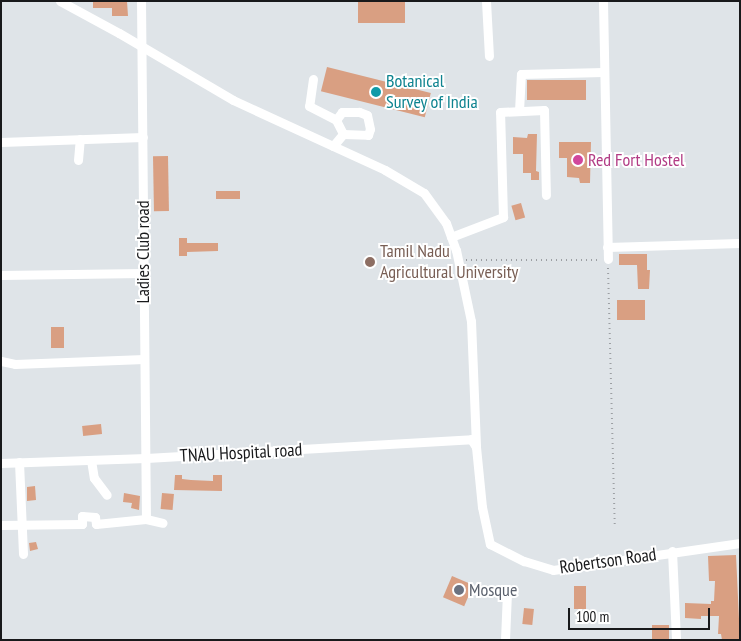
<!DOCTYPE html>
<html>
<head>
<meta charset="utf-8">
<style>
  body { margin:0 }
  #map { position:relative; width:741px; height:641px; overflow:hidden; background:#dfe4e8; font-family:"PT Sans Narrow",sans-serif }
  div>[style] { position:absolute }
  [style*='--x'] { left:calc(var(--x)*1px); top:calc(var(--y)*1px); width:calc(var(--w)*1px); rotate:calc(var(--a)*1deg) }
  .building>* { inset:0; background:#d99f82; transform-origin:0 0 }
  .path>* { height:2px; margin-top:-1px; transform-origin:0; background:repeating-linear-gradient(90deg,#9c9fa3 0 1px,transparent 0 5px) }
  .minor>* { height:9px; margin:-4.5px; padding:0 4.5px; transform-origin:4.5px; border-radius:4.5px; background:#fff }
  .dots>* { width:14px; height:14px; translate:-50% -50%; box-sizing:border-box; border:2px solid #fff; border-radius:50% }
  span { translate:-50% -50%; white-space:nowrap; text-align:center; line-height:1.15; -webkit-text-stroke:4px #fff; paint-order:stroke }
  .culture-label { font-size:18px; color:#0d838f }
  .left { translate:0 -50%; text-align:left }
  .hotel-label { font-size:18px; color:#b23c85 }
  .street-label { font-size:18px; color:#18191b }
  .education-label { font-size:18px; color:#785e54 }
  .worship-label { font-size:18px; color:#5b616d }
  .frame { position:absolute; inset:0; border:2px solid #18191b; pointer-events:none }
  .scale { position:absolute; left:568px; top:608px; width:142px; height:22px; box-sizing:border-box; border:2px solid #18191b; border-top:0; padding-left:6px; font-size:15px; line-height:18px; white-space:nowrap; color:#18191b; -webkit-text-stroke:4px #fff; paint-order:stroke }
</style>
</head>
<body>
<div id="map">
  <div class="building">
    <div style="clip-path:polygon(93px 1px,127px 1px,128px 16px,112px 16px,112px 8px,93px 8px)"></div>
    <div style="left:358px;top:1px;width:47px;height:22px"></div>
    <div style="left:327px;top:67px;width:107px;height:25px;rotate:14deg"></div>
    <div style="left:527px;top:80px;width:59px;height:20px"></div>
    <div style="clip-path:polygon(528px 134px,537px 134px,536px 171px,539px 172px,539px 180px,531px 180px,531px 173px,523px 173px,523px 154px,513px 154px,513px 137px,527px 138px)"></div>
    <div style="clip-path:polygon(559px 142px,591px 142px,590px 183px,580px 183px,579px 178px,567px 177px,567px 158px,559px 158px)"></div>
    <div style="left:168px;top:156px;width:55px;height:15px;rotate:89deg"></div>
    <div style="left:216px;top:191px;width:24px;height:8px"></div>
    <div style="left:521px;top:203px;width:15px;height:10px;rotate:74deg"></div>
    <div style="clip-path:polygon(179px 238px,187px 238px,187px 243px,218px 243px,218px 251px,187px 252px,187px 256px,179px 256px)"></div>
    <div style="clip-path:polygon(619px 254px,647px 254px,647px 270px,650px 270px,649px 289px,638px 289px,637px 265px,619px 265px)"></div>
    <div style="left:645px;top:300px;width:20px;height:28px;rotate:90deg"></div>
    <div style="left:51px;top:327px;width:13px;height:21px"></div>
    <div style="left:101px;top:424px;width:10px;height:19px;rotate:84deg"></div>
    <div style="clip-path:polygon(175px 475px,182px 475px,182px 479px,191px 480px,213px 481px,213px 475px,222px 475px,222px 491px,174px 490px)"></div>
    <div style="clip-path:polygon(35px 486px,36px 500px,27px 501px,27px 487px)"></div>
    <div style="clip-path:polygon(124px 493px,140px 496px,139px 510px,131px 508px,132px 503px,123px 502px)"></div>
    <div style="left:162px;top:493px;width:12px;height:16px;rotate:5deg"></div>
    <div style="clip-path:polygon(36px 542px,38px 549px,30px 551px,29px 543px)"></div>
    <div style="clip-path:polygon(736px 555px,740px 640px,722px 640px,721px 634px,718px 634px,719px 616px,701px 616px,701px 619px,685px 618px,685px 603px,711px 604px,711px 601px,714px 601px,715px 581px,709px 581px,708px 556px)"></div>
    <div style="left:452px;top:576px;width:23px;height:23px;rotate:23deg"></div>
    <div style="left:574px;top:586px;width:12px;height:23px"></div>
    <div style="left:524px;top:608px;width:10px;height:16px;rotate:6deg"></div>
    <div style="left:652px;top:625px;width:17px;height:15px"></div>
  </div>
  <div class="path">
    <div style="--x:466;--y:260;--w:133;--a:0"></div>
    <div style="--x:608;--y:268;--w:259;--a:88.5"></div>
  </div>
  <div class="minor">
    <div style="--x:60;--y:1;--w:67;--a:28.5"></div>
    <div style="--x:119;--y:33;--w:132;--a:30.4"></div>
    <div style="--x:233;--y:100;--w:167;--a:24.7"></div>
    <div style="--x:385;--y:170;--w:45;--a:30.5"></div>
    <div style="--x:424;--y:193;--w:37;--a:54"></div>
    <div style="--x:446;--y:223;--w:29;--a:70"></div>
    <div style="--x:456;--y:250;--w:73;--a:78.1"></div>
    <div style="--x:471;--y:321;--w:126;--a:87.7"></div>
    <div style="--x:476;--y:447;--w:60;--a:84.3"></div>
    <div style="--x:482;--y:507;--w:38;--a:78"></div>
    <div style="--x:490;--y:544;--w:38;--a:27"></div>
    <div style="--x:524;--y:561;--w:30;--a:17"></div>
    <div style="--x:553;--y:570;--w:189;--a:-8.2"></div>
    <div style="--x:141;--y:1;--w:518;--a:89.45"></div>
    <div style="--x:486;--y:1;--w:55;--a:86.9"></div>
    <div style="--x:603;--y:1;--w:258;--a:88.9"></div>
    <div style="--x:313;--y:79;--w:27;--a:98"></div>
    <div style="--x:309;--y:106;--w:30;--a:27"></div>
    <div style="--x:336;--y:120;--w:16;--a:63"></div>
    <div style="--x:519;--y:111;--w:37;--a:-87"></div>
    <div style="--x:521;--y:74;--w:82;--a:-1.4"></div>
    <div style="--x:1;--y:142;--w:142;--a:-2"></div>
    <div style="--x:333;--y:146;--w:16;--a:-50"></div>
    <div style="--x:343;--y:134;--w:25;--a:2"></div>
    <div style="--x:368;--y:135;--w:6;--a:-72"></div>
    <div style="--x:370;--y:129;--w:14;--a:-102"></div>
    <div style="--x:367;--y:115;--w:9;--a:-159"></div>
    <div style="--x:359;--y:112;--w:17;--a:180"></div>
    <div style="--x:342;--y:112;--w:10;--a:127"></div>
    <div style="--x:78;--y:160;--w:21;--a:-85"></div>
    <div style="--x:451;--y:237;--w:56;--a:-21"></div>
    <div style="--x:503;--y:217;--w:105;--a:-91.6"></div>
    <div style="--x:500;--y:112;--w:44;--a:-2.6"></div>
    <div style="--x:544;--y:110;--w:85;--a:88.7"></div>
    <div style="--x:607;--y:247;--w:133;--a:-1.7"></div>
    <div style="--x:1;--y:275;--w:142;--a:-0.8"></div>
    <div style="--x:1;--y:361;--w:14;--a:12"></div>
    <div style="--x:15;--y:364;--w:129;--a:-2.2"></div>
    <div style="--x:91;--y:460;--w:18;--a:81"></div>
    <div style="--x:94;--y:478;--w:21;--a:53"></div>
    <div style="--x:19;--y:462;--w:92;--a:87.5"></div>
    <div style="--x:1;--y:463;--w:145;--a:-2"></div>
    <div style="--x:146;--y:458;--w:326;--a:-3.3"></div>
    <div style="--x:471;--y:439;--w:9;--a:58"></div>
    <div style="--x:1;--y:525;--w:81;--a:-0.7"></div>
    <div style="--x:82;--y:524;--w:8;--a:-90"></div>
    <div style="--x:82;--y:516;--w:13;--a:4"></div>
    <div style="--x:95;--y:517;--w:7;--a:82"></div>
    <div style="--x:96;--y:524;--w:50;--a:-5.7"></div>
    <div style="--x:146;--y:519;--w:17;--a:13"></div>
    <div style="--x:672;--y:551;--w:89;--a:87.4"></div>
    <div style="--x:505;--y:640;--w:47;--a:-87.6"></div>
  </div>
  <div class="dots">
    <div style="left:376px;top:92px;background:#0f9aa8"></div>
    <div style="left:578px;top:160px;background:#d1479c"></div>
    <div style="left:370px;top:262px;background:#8d6e63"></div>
    <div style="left:459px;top:590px;background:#6b7280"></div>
  </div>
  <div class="culture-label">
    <span class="left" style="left:386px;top:92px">Botanical<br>Survey of India</span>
  </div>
  <div class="hotel-label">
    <span class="left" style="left:588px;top:160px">Red Fort Hostel</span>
  </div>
  <div class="street-label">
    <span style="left:143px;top:252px;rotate:-90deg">Ladies Club road</span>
    <span style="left:241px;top:453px;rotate:-3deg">TNAU Hospital road</span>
    <span style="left:608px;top:561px;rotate:-8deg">Robertson Road</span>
  </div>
  <div class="education-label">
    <span class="left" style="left:380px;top:262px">Tamil Nadu<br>Agricultural University</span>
  </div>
  <div class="worship-label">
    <span class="left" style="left:469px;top:590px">Mosque</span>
  </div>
  <div class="frame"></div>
  <div class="scale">100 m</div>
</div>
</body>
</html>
